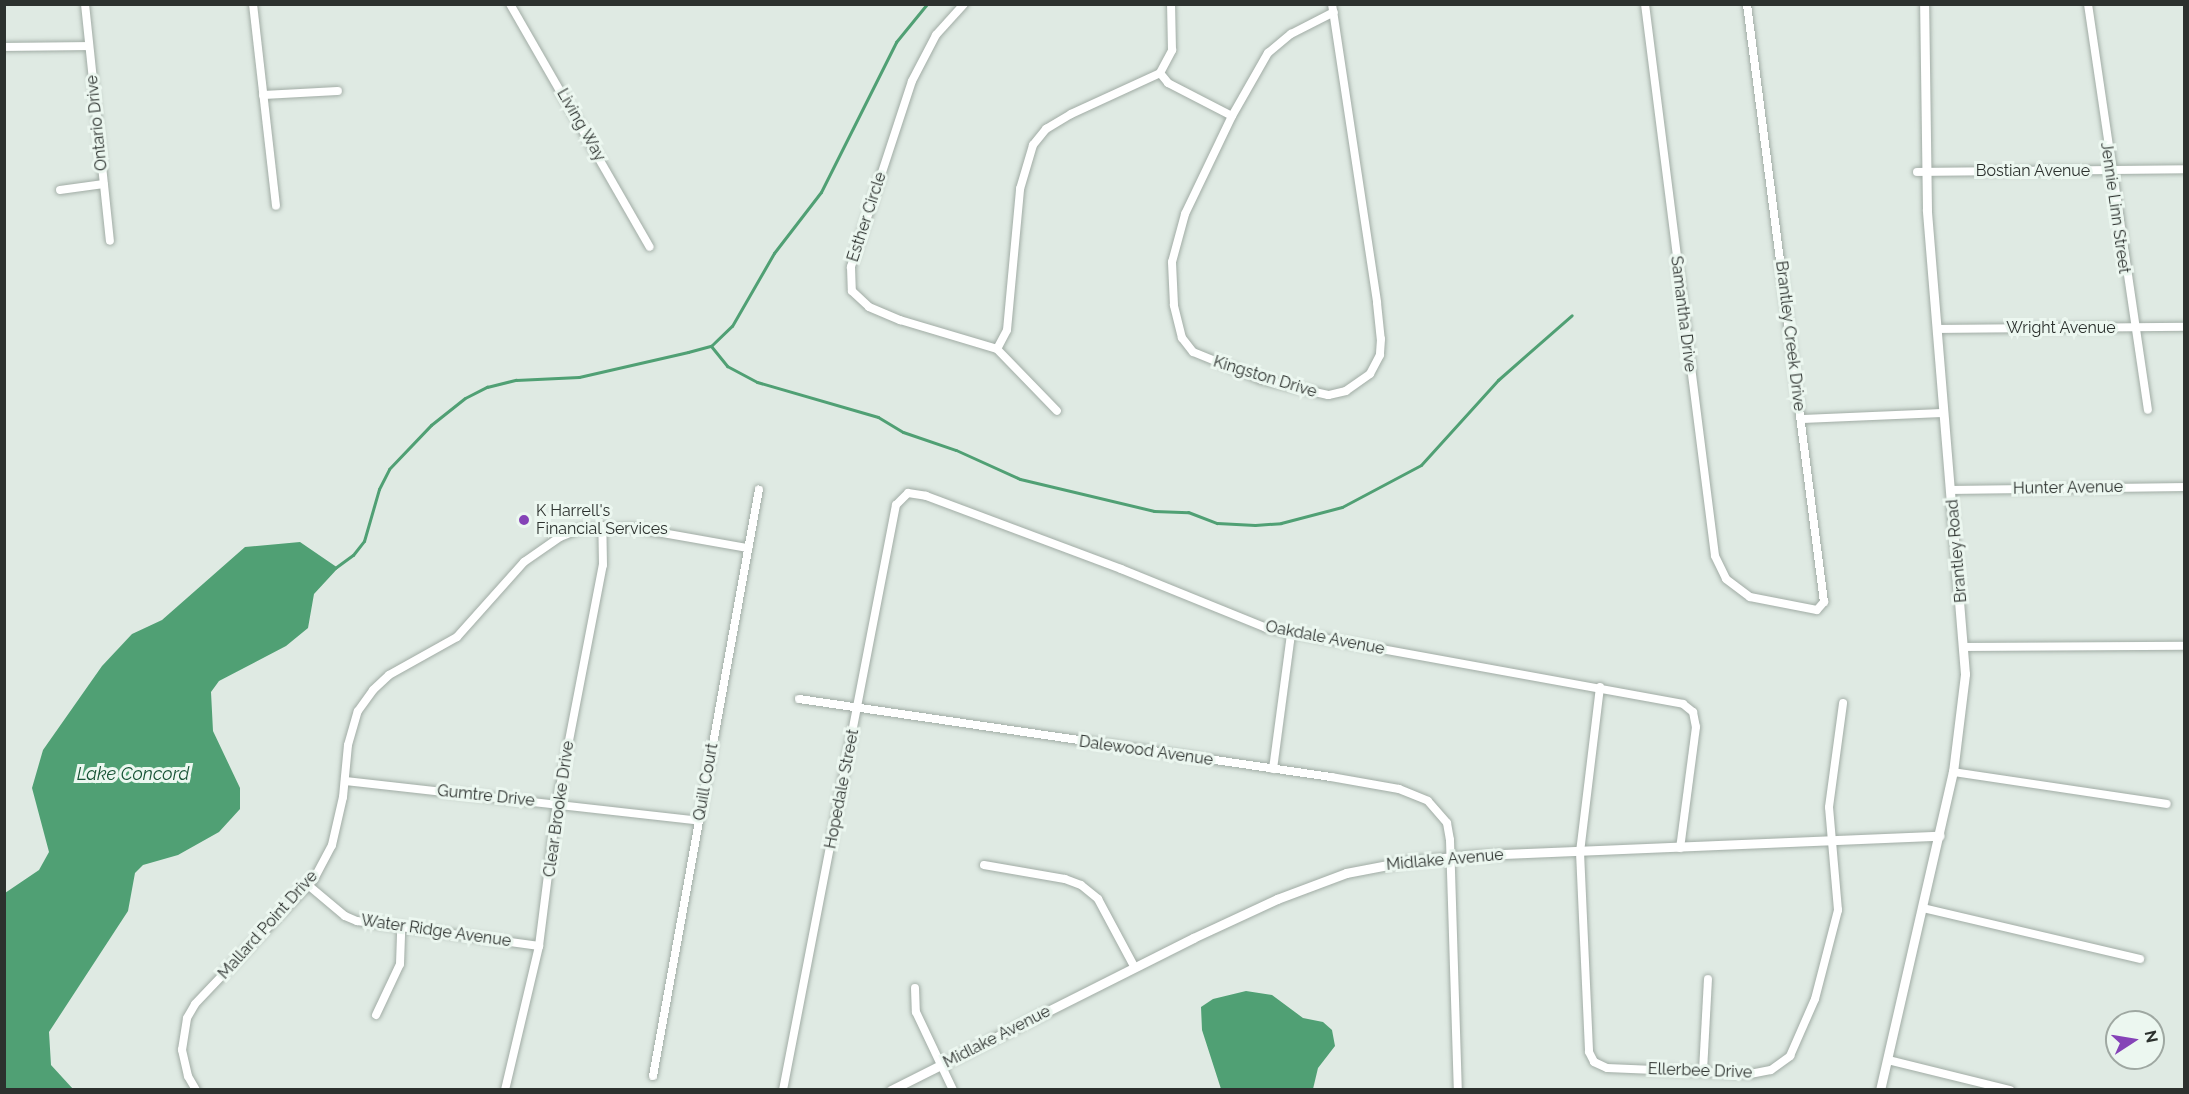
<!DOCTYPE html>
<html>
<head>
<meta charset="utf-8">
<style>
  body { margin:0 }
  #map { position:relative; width:2189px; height:1094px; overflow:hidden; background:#dfeae3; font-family:Raleway,sans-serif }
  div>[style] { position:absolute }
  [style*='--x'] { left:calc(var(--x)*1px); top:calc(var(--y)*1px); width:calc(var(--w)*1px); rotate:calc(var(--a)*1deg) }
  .water>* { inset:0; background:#50a074 }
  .stream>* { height:3px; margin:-1.5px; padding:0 1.5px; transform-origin:1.5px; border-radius:1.5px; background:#50a074 }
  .roads { filter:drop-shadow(0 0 2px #a1aca5) drop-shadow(0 0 2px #a1aca5) }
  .minor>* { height:8px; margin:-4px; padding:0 4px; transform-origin:4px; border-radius:4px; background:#fff }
  .tertiary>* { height:9px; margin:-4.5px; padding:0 4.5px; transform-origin:4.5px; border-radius:4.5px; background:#fff }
  .dots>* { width:16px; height:16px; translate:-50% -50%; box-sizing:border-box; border:3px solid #ecf7f0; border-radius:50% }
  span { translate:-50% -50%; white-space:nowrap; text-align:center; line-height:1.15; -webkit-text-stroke:6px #ecf7f0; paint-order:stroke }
  .street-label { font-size:16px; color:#2c312e }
  .poi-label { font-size:16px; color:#2c312e }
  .left { translate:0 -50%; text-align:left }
  .water-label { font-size:18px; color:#185436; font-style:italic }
  .frame { position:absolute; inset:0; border:6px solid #2c312e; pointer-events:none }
  .north { position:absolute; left:2105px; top:1010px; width:60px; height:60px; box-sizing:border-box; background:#ecf7f0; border:2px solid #9fa8a2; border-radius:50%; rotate:78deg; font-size:16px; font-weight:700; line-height:24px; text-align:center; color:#2c312e }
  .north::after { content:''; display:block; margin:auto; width:21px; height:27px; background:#8543b7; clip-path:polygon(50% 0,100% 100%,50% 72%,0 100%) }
</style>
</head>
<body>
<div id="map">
  <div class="water">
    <div style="clip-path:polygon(300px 542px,338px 568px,314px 594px,308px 628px,286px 646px,219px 681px,211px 692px,213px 731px,240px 788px,240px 809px,219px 832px,178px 855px,143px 865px,135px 873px,128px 911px,49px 1032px,51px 1065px,73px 1089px,5px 1089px,5px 893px,39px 870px,49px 852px,32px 788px,43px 750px,102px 666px,132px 634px,162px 620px,245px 547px)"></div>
    <div style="clip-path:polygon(1246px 991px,1272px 995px,1303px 1018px,1323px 1022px,1332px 1030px,1335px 1046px,1318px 1068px,1313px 1089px,1221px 1089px,1202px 1030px,1201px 1007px,1213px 999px)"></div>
  </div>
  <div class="stream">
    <div style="--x:711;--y:346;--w:26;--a:51"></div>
    <div style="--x:727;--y:366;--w:34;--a:28"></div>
    <div style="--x:757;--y:382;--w:126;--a:16.1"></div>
    <div style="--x:878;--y:417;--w:29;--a:31"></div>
    <div style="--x:903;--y:432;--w:56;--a:18.8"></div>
    <div style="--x:956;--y:450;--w:70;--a:24.4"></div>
    <div style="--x:1020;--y:479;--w:138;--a:13.4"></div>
    <div style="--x:1154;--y:511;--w:34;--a:2"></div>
    <div style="--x:1188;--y:512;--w:31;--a:21"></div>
    <div style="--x:1217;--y:523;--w:38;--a:3"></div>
    <div style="--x:1255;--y:525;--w:26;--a:-4"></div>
    <div style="--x:1281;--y:523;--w:63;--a:-14.7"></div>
    <div style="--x:1342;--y:507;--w:89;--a:-28"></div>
    <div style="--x:1421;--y:465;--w:115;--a:-47.8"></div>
    <div style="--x:1498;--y:380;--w:98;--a:-41.3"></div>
    <div style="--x:335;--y:568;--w:22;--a:-36"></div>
    <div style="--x:353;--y:555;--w:18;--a:-52"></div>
    <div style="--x:364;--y:541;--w:54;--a:-73.9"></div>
    <div style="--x:379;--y:489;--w:22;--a:-63"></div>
    <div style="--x:389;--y:469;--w:61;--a:-46.3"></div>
    <div style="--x:431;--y:425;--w:43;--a:-38.5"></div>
    <div style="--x:465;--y:398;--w:25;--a:-27"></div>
    <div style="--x:487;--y:387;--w:30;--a:-14"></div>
    <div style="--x:516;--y:380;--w:63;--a:-2.7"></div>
    <div style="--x:579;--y:377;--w:112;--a:-12.9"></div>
    <div style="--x:688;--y:352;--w:24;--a:-15"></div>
    <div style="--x:711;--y:346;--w:29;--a:-44"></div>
    <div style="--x:732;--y:326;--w:84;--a:-60.1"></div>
    <div style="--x:774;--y:253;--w:77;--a:-52.4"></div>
    <div style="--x:821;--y:192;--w:168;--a:-63.4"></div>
    <div style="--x:896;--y:42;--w:49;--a:-50.8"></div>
  </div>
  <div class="roads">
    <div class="minor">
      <div style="--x:85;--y:4;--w:238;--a:84"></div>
      <div style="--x:253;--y:4;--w:203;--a:83.5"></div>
      <div style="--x:510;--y:4;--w:280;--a:60.1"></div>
      <div style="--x:964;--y:4;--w:42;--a:132.1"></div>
      <div style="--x:936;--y:35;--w:52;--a:117.6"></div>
      <div style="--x:912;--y:81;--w:196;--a:108.2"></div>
      <div style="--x:851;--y:267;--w:24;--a:88"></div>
      <div style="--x:852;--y:291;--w:23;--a:43"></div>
      <div style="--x:869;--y:307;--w:34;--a:23"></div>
      <div style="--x:900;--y:320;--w:101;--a:16.6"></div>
      <div style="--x:997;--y:349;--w:86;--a:45.9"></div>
      <div style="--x:1332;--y:4;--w:302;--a:81.4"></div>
      <div style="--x:1377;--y:303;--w:36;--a:84"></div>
      <div style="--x:1381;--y:339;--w:16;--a:94"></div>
      <div style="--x:1380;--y:355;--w:21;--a:118"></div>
      <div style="--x:1370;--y:374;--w:29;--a:145"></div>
      <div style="--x:1346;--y:391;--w:18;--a:167"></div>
      <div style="--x:1328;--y:395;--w:68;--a:-167.2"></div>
      <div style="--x:1262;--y:380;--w:74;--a:-157.9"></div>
      <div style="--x:1193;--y:352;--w:18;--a:-128"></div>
      <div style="--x:1182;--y:338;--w:34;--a:-104"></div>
      <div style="--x:1174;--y:305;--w:43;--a:-92.7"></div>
      <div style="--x:1172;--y:262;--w:50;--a:-74.8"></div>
      <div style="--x:1185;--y:214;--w:109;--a:-64.4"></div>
      <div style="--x:1232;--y:116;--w:73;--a:-60.3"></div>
      <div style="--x:1268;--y:53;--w:30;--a:-40"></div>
      <div style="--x:1291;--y:34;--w:48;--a:-27.1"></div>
      <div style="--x:1645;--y:4;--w:556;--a:82.77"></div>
      <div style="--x:1715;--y:556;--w:25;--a:64"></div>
      <div style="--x:1726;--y:579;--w:30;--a:37"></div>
      <div style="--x:1750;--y:597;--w:68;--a:11"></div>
      <div style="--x:1817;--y:610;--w:11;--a:-49"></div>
      <div style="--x:1824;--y:602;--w:603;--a:-97.34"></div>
      <div style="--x:2088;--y:4;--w:410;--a:81.6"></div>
      <div style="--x:4;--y:47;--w:85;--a:-0.7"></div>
      <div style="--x:1160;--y:73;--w:13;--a:51"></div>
      <div style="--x:1168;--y:83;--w:72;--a:27.3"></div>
      <div style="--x:263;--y:95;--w:75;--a:-3.1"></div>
      <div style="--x:1917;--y:172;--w:267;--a:-0.6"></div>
      <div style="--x:60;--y:190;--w:44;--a:-7.8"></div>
      <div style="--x:1937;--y:329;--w:247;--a:-0.5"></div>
      <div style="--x:997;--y:349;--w:21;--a:-62"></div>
      <div style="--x:1007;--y:330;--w:142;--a:-84.7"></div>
      <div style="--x:1020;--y:189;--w:46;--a:-73.5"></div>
      <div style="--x:1033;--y:145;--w:21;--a:-51"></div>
      <div style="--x:1046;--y:129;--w:29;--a:-31"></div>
      <div style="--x:1071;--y:114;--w:98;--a:-24.7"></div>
      <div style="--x:1160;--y:73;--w:26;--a:-62"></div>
      <div style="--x:1172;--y:50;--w:46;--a:-91.2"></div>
      <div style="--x:1801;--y:419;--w:143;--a:-2.4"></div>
      <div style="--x:1952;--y:490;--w:232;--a:-0.7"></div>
      <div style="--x:1964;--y:647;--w:220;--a:-0.3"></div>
      <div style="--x:1600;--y:687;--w:166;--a:96.9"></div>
      <div style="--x:1580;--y:852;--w:200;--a:87.4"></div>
      <div style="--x:1589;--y:1052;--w:11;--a:63"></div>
      <div style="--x:1594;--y:1062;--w:14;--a:25"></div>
      <div style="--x:1607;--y:1068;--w:143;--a:2.4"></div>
      <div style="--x:1750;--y:1074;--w:21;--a:-11"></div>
      <div style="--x:1771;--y:1070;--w:24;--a:-36"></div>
      <div style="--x:1790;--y:1056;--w:62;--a:-66.3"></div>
      <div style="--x:1815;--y:999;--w:92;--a:-75.5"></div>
      <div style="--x:1838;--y:910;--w:103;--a:-95"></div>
      <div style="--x:1829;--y:807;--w:105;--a:-82.3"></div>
      <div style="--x:799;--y:699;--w:538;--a:8.34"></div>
      <div style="--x:1331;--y:777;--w:69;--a:10"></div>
      <div style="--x:1399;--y:789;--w:31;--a:22"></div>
      <div style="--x:1428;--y:801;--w:29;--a:49"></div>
      <div style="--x:1447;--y:823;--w:17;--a:80"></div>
      <div style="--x:1450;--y:840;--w:250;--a:88.2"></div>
      <div style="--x:1273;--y:769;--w:136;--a:-82.4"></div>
      <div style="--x:1953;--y:772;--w:216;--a:8.5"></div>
      <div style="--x:345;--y:781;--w:356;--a:6.4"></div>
      <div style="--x:984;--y:865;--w:82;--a:9.8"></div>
      <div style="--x:1065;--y:879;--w:17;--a:21"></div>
      <div style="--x:1081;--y:885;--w:22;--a:39"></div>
      <div style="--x:1098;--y:899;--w:78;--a:61.8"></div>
      <div style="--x:308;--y:885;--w:48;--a:40"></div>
      <div style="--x:345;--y:916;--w:13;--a:23"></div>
      <div style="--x:357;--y:921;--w:184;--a:7.8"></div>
      <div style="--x:1923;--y:908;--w:223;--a:13.2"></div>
      <div style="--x:915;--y:988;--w:24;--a:88"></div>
      <div style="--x:916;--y:1012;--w:86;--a:64.6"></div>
      <div style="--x:376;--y:1015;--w:56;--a:-64.8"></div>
      <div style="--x:400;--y:964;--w:37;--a:-88"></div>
      <div style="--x:1888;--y:1060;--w:126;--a:13.8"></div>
      <div style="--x:1703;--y:1071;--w:92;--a:-86.9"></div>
      <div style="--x:653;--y:1076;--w:596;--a:-79.76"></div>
      <div style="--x:196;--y:1090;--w:16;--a:-120"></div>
      <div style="--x:188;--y:1076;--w:27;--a:-103"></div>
      <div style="--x:182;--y:1050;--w:32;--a:-81"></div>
      <div style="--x:187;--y:1018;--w:16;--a:-60"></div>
      <div style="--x:195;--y:1004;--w:173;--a:-46.4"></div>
      <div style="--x:314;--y:879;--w:38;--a:-62"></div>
      <div style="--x:332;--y:845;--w:49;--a:-77.1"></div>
      <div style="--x:343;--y:797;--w:52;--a:-84.5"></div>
      <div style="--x:348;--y:745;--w:35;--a:-74"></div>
      <div style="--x:358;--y:711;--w:26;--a:-54"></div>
      <div style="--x:373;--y:690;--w:22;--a:-43"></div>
      <div style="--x:389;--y:675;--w:78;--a:-29.2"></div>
      <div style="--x:457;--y:637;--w:101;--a:-48.2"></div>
      <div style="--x:524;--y:562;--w:44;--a:-34.8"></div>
      <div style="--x:560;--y:537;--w:22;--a:-22"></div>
      <div style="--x:580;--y:529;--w:54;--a:-1.1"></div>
      <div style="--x:634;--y:528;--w:116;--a:10"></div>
      <div style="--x:505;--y:1090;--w:148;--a:-76.7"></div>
      <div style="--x:539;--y:946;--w:144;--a:-82.8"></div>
      <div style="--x:557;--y:803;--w:242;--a:-79.1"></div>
      <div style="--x:603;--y:565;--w:39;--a:-91"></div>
      <div style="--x:783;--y:1090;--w:596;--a:-79.07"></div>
      <div style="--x:896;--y:505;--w:17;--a:-45"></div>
      <div style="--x:908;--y:493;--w:18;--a:9"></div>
      <div style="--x:926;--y:496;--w:208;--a:20.5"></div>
      <div style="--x:1121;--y:569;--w:157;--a:22.1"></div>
      <div style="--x:1266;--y:628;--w:424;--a:10.3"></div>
      <div style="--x:1683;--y:704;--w:13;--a:39"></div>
      <div style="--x:1693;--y:712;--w:15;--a:79"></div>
      <div style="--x:1696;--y:727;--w:122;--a:97.5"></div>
    </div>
    <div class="tertiary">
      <div style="--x:891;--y:1090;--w:338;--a:-26.7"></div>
      <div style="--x:1193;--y:938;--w:93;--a:-24.9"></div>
      <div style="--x:1277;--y:899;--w:74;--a:-20.6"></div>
      <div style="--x:1346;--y:873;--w:64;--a:-10.8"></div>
      <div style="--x:1409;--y:861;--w:69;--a:-5"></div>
      <div style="--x:1478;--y:855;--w:462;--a:-2.4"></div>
      <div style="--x:1880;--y:1090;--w:326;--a:-77.1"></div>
      <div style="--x:1953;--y:772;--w:99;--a:-83"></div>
      <div style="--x:1965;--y:674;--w:466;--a:-94.7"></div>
      <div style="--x:1927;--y:210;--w:206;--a:-90.8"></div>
    </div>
  </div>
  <div class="dots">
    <div style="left:524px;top:520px;background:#8543b7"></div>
  </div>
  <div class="street-label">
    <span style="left:97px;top:123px;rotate:-96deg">Ontario Drive</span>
    <span style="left:581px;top:125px;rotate:60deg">Living Way</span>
    <span style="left:2033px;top:171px">Bostian Avenue</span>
    <span style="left:2115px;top:208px;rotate:82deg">Jennie Linn Street</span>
    <span style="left:867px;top:217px;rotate:-72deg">Esther Circle</span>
    <span style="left:1683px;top:314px;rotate:83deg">Samantha Drive</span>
    <span style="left:2061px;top:328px">Wright Avenue</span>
    <span style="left:1790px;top:336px;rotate:83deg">Brantley Creek Drive</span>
    <span style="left:1265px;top:377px;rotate:17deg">Kingston Drive</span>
    <span style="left:2068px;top:488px;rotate:-1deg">Hunter Avenue</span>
    <span style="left:1957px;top:551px;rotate:-95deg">Brantley Road</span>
    <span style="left:1325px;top:638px;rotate:11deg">Oakdale Avenue</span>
    <span style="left:1146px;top:751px;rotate:8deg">Dalewood Avenue</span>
    <span style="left:706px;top:782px;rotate:-80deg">Quill Court</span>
    <span style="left:842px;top:789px;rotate:-79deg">Hopedale Street</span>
    <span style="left:486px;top:796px;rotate:6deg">Gumtre Drive</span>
    <span style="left:559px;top:809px;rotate:-82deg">Clear Brooke Drive</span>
    <span style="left:1445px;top:860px;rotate:-5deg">Midlake Avenue</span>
    <span style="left:268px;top:925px;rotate:-48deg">Mallard Point Drive</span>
    <span style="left:436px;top:931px;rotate:8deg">Water Ridge Avenue</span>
    <span style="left:997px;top:1037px;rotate:-27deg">Midlake Avenue</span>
    <span style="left:1700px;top:1071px;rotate:2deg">Ellerbee Drive</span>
  </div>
  <div class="poi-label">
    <span class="left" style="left:536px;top:520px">K Harrell's<br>Financial Services</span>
  </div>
  <div class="water-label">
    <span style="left:133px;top:774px">Lake Concord</span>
  </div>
  <div class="frame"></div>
  <div class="north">N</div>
</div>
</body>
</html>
